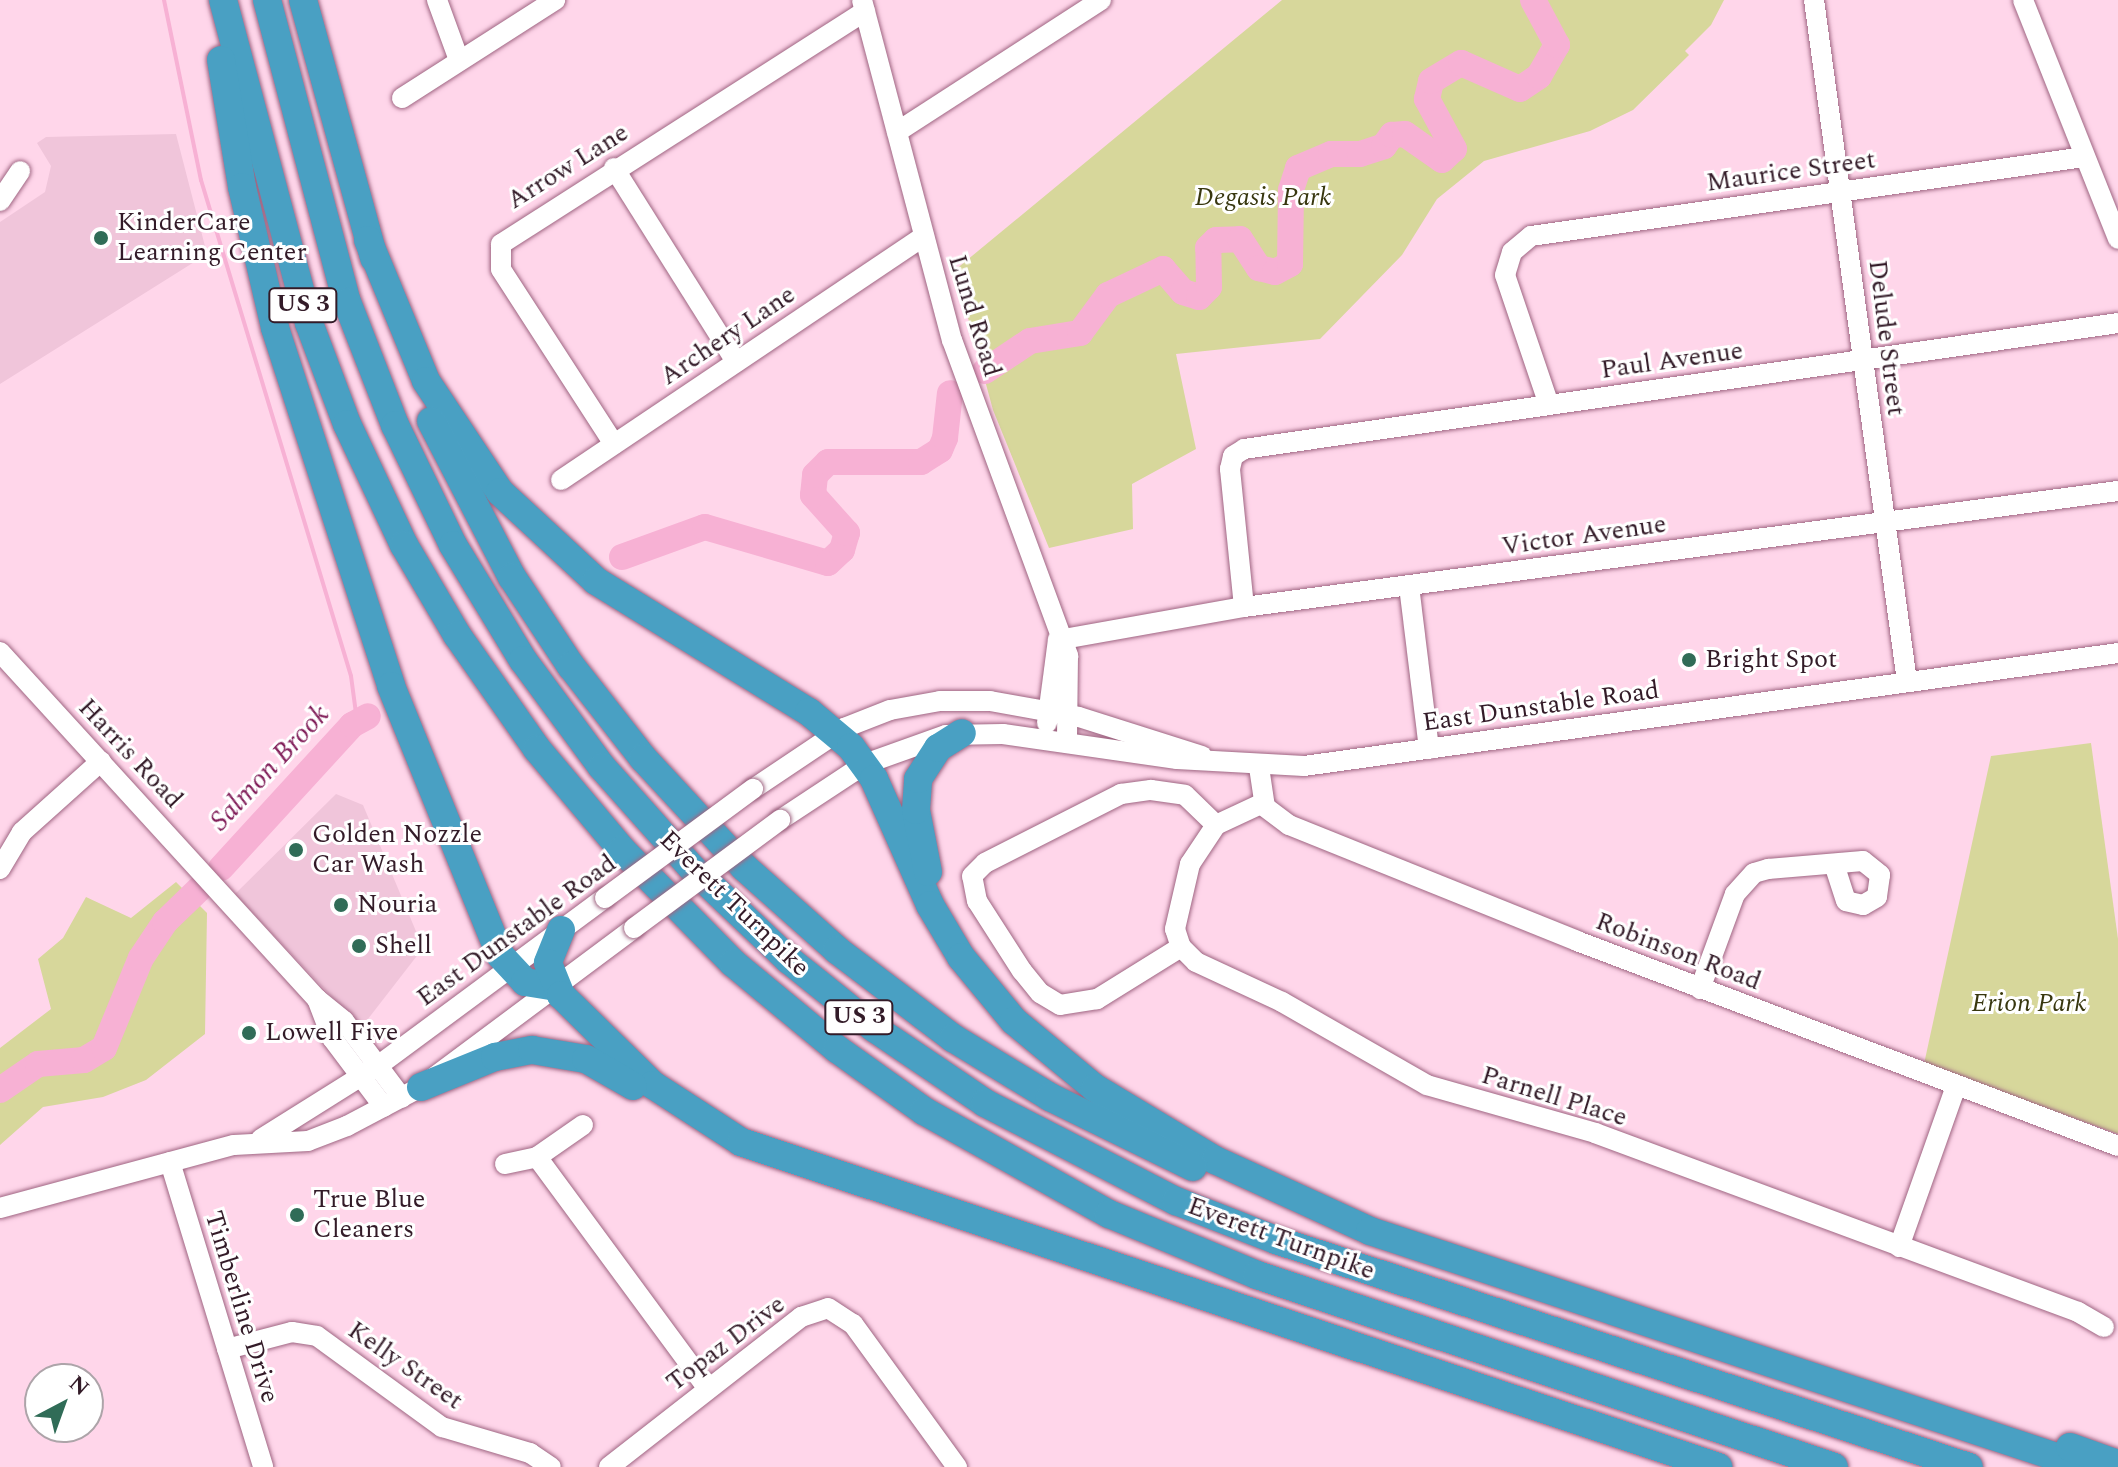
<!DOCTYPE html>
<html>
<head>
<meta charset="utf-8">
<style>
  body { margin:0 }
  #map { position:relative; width:2118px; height:1467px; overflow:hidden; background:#ffd6ea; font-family:Spectral,serif }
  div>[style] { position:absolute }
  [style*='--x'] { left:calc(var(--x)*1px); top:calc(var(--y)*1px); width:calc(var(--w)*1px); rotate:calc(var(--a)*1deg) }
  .built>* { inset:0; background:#f0c5da }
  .green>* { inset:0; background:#d7d79b }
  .stream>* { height:4px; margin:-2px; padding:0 2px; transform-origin:2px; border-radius:2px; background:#f7b1d4 }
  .river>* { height:26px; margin:-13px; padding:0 13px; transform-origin:13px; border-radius:13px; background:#f7b1d4 }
  .roads { filter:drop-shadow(0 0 2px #9f6582) drop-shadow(0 0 2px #9f6582) }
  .minor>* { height:20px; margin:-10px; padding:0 10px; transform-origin:10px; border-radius:10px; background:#fff }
  .highway>* { height:28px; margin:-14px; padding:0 14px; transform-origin:14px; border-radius:14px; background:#49a0c3 }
  .bridges { filter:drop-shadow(0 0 2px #9f6582) drop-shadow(0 0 2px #9f6582) }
  .minor-bridge>* { height:20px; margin:-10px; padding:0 10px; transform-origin:10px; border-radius:10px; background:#fff }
  .dots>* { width:22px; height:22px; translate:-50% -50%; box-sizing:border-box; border:4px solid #fff; border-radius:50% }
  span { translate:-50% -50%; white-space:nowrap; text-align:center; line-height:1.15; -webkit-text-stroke:6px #fff; paint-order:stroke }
  .shield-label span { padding:2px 6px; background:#fff; border:2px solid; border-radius:6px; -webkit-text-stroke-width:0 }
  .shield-label { font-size:24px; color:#331b28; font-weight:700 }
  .street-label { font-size:26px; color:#331b28 }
  .park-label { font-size:26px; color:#38370f; font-style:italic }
  .poi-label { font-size:26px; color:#331b28 }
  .left { translate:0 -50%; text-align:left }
  .water-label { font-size:28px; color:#811f5a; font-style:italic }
  .north { position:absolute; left:24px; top:1363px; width:80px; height:80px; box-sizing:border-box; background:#fff; border:2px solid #ada4a9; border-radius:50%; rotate:41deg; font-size:22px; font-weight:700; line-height:32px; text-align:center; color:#331b28 }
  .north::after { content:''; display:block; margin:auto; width:28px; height:36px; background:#306c57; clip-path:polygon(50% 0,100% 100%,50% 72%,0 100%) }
</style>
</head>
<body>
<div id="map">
  <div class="built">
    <div style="clip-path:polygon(176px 134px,207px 254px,0 384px,0 222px,45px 192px,51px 166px,37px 143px,46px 137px)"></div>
    <div style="clip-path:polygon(336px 794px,363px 805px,423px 948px,361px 1028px,235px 894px)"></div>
  </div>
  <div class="green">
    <div style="clip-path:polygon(1282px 0,1724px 0,1711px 25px,1685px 51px,1689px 55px,1633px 110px,1590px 131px,1484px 161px,1437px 199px,1402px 255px,1320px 339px,1176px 354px,1196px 449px,1132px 484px,1133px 529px,1049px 548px,993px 410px,955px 270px)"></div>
    <div style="clip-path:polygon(2091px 743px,2118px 939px,2118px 1134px,1924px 1064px,1991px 756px)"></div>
    <div style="clip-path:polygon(176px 882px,207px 913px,205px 1034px,146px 1080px,103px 1097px,43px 1107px,0 1145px,0 1048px,51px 1009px,38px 959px,63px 938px,86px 897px,131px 918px)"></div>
  </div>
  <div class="stream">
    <div style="--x:164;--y:0;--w:184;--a:78.4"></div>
    <div style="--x:201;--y:180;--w:518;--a:73.17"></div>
    <div style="--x:351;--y:676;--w:45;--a:82.4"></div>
  </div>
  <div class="river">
    <div style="--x:985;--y:371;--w:54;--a:-33.7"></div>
    <div style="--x:1030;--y:341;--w:51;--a:-9.1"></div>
    <div style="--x:1080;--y:333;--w:47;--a:-53.6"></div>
    <div style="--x:1108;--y:295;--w:61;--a:-25.3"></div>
    <div style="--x:1163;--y:269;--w:30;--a:49"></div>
    <div style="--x:1183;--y:292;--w:17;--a:17"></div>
    <div style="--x:1199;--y:297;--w:14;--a:-45"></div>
    <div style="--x:1209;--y:287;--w:39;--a:-91"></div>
    <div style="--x:1208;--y:248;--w:11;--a:-45"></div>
    <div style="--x:1216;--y:240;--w:24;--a:-2"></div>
    <div style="--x:1240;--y:239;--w:35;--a:57"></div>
    <div style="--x:1259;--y:268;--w:16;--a:14"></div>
    <div style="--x:1275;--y:272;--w:17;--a:-28"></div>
    <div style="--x:1290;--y:264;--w:74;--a:-89.2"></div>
    <div style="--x:1291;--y:190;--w:23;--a:-72"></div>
    <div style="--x:1298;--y:168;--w:36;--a:-23"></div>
    <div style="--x:1331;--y:154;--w:29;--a:0"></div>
    <div style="--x:1360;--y:154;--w:25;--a:-18"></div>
    <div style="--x:1384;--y:146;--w:14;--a:-54"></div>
    <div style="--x:1392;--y:135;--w:13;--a:-4"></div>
    <div style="--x:1405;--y:134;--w:45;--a:35.1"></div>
    <div style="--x:1442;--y:160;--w:16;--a:-43"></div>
    <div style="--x:1454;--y:149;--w:57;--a:-118.4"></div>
    <div style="--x:1427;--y:99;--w:18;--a:-77"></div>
    <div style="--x:1431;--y:81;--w:35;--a:-31"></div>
    <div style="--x:1461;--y:63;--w:64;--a:23.8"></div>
    <div style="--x:1520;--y:89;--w:23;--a:-34"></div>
    <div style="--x:1539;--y:76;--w:36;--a:-60"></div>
    <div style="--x:1557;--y:45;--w:51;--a:-118.1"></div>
    <div style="--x:622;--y:557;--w:88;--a:-19.9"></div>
    <div style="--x:705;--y:527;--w:128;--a:16.3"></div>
    <div style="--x:828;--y:563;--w:19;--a:-43"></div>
    <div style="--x:842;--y:550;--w:18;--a:-74"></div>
    <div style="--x:847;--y:533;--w:51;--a:-131.8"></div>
    <div style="--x:813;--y:495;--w:20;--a:-84"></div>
    <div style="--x:815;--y:475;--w:18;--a:-45"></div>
    <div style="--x:828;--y:462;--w:93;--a:0"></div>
    <div style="--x:921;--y:462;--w:22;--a:-32"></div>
    <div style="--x:940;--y:450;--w:13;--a:-67"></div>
    <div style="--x:945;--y:438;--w:45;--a:-83.7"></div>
    <div style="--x:221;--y:868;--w:194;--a:-47.5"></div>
    <div style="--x:352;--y:725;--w:18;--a:-29"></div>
    <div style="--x:0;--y:1090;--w:46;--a:-34.4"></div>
    <div style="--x:38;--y:1064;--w:46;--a:-5"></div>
    <div style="--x:84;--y:1060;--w:23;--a:-31"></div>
    <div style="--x:104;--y:1048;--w:97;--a:-67.7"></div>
    <div style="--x:141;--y:958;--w:43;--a:-56.3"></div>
    <div style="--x:165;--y:922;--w:47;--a:-44.1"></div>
  </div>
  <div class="roads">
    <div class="minor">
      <div style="--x:437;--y:0;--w:64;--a:69.9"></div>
      <div style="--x:862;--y:0;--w:352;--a:75.2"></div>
      <div style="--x:952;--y:340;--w:337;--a:69.8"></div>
      <div style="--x:1068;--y:656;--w:85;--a:90.7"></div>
      <div style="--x:1814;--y:0;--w:688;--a:82.23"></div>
      <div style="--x:2023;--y:0;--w:257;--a:68.3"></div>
      <div style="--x:402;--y:98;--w:182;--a:-32.6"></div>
      <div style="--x:897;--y:132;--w:243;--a:-32.9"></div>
      <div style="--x:614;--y:168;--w:229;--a:57.8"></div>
      <div style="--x:0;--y:201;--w:36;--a:-56"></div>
      <div style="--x:1549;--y:405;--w:137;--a:-108.7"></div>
      <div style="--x:1505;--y:275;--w:24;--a:-73"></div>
      <div style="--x:1512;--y:252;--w:25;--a:-40"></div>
      <div style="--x:1531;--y:236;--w:559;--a:-8.13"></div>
      <div style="--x:614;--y:444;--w:208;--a:-122.9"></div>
      <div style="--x:501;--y:269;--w:25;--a:-90"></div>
      <div style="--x:501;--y:244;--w:432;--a:-32.6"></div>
      <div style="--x:561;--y:480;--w:437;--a:-33.9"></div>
      <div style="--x:1409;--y:586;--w:164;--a:83"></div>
      <div style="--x:1244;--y:607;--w:139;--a:-95.8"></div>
      <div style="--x:1230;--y:469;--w:13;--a:-77"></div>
      <div style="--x:1233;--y:456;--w:13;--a:-32"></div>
      <div style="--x:1244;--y:449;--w:883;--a:-8.2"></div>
      <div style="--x:1058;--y:640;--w:189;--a:-10.1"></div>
      <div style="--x:1244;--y:607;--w:882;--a:-7.56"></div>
      <div style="--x:0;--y:652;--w:470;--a:47.6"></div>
      <div style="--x:317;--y:999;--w:35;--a:39"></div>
      <div style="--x:344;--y:1021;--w:96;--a:53"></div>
      <div style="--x:1047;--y:723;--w:84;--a:-82.5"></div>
      <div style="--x:1259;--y:767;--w:40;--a:81.5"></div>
      <div style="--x:1265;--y:807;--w:30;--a:37"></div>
      <div style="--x:1289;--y:825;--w:310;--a:21.9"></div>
      <div style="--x:1577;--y:941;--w:579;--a:20.75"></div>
      <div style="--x:753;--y:789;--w:110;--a:-33.8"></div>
      <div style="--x:844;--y:728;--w:49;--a:-21.4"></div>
      <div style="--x:890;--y:710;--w:51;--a:-10.2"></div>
      <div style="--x:940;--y:701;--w:50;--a:0"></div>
      <div style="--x:990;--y:701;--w:90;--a:10.2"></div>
      <div style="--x:1079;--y:717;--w:129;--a:17.6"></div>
      <div style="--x:1263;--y:803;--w:52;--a:154.9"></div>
      <div style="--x:1216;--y:825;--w:47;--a:123.7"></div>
      <div style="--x:1190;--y:864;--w:67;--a:103"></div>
      <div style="--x:1175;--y:929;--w:19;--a:72"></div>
      <div style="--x:1181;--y:947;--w:21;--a:45"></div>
      <div style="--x:1196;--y:962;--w:95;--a:24.9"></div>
      <div style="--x:1282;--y:1002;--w:167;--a:29.8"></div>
      <div style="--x:1427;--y:1085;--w:175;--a:15.9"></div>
      <div style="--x:1595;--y:1133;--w:515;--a:20.33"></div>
      <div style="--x:2078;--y:1312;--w:30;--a:30"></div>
      <div style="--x:780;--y:820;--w:102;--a:-33.4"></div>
      <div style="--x:865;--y:764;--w:86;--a:-19.7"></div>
      <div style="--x:946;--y:735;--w:57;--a:-1"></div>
      <div style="--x:1003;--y:734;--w:176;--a:8.2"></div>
      <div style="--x:1177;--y:759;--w:127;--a:3.2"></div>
      <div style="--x:1304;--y:766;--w:822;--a:-7.9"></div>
      <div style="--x:0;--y:869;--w:43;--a:-59.3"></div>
      <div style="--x:22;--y:832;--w:106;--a:-41.9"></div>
      <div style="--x:1181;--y:947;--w:99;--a:148.2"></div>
      <div style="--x:1097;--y:999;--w:37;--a:171"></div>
      <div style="--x:1060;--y:1005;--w:23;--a:-149"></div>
      <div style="--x:1040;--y:993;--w:28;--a:-129"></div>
      <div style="--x:1022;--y:971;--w:83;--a:-122.7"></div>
      <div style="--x:977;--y:901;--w:25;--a:-101"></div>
      <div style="--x:972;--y:876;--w:18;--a:-45"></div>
      <div style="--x:985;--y:863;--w:153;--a:-26.9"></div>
      <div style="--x:1121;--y:794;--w:30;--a:-8"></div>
      <div style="--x:1151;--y:790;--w:34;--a:8"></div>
      <div style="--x:1185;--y:795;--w:43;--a:44.1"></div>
      <div style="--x:1700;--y:989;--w:101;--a:-69.8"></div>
      <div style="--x:1735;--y:894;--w:28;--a:-48"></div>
      <div style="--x:1754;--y:873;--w:15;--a:-16"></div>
      <div style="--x:1768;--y:869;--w:95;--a:-4.8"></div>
      <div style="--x:1863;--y:861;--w:22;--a:39"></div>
      <div style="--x:1880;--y:875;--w:22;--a:98"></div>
      <div style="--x:1877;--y:897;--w:16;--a:150"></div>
      <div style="--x:1863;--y:905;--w:17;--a:-167"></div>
      <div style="--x:1846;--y:901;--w:39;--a:-108"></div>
      <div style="--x:317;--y:999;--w:42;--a:69"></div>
      <div style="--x:332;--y:1038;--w:86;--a:53"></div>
      <div style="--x:261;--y:1139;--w:139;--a:-32.1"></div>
      <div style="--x:379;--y:1065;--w:281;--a:-36.5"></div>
      <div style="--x:537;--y:1157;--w:288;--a:53.6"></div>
      <div style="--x:170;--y:1162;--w:319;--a:73"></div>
      <div style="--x:505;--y:1164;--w:33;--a:-12"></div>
      <div style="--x:537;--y:1157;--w:56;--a:-34.8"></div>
      <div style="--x:0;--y:1208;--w:242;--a:-15.1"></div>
      <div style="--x:234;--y:1145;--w:74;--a:-3.1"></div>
      <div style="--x:308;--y:1141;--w:42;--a:-21"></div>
      <div style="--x:347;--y:1126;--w:84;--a:-27.8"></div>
      <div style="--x:421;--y:1087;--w:266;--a:-36.7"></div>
      <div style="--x:1899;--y:1247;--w:171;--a:-70.5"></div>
      <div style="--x:227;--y:1349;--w:67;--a:-14.7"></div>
      <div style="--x:292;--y:1332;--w:25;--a:9"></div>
      <div style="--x:317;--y:1336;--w:155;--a:36.1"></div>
      <div style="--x:442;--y:1427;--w:92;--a:16.5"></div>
      <div style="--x:530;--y:1453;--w:25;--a:34"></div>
      <div style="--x:609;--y:1467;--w:244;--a:-38"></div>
      <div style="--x:801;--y:1317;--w:28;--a:-18"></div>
      <div style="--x:828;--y:1308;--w:30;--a:33"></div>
      <div style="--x:853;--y:1324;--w:177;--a:54"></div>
    </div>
    <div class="highway">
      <div style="--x:223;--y:0;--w:334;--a:75.1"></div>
      <div style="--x:309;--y:323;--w:108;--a:69.4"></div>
      <div style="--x:347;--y:424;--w:134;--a:64.8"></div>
      <div style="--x:404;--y:545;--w:104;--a:59.5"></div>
      <div style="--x:457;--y:635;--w:139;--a:54.9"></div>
      <div style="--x:537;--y:749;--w:132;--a:49.9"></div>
      <div style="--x:622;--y:850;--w:158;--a:45.5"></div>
      <div style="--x:733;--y:963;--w:135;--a:39.6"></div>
      <div style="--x:837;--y:1049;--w:107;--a:35.5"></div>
      <div style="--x:924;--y:1111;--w:212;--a:29.1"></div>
      <div style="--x:1109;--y:1214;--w:160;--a:22.4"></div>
      <div style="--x:1257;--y:1275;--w:608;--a:18.41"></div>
      <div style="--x:267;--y:0;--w:312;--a:75.2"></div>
      <div style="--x:347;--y:302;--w:132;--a:68.7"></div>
      <div style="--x:395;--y:425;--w:133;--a:64.2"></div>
      <div style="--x:453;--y:545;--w:135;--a:58.7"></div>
      <div style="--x:523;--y:660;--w:133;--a:53.6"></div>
      <div style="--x:602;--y:767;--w:137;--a:48.3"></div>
      <div style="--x:693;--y:869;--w:132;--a:43.5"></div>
      <div style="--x:789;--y:960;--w:109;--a:38.7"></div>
      <div style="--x:874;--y:1028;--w:134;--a:34"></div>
      <div style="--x:985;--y:1103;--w:215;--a:27.2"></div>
      <div style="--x:1176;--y:1201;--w:107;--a:21.3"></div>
      <div style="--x:1276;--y:1240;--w:729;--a:18.14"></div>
      <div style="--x:303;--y:0;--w:268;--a:74.6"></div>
      <div style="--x:221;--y:60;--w:129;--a:80.6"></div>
      <div style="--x:242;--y:187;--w:145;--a:76.8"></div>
      <div style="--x:275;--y:328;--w:376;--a:72"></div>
      <div style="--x:391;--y:686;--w:290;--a:67.9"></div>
      <div style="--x:500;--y:955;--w:37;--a:47"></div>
      <div style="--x:525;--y:982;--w:30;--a:9"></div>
      <div style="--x:368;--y:240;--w:152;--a:67.6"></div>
      <div style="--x:426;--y:381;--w:133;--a:56.3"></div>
      <div style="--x:500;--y:492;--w:131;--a:42.8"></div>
      <div style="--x:596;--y:581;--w:250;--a:31.6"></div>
      <div style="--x:809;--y:712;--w:55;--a:39.8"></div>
      <div style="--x:851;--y:747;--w:39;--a:54"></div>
      <div style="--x:874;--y:779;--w:138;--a:66"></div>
      <div style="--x:930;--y:905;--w:61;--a:59.2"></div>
      <div style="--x:961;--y:957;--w:83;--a:50.4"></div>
      <div style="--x:1014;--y:1021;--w:105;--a:39.6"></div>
      <div style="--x:1095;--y:1088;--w:140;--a:31"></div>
      <div style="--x:1215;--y:1160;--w:170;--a:24.6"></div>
      <div style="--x:1370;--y:1231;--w:755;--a:18.22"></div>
      <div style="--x:431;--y:421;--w:176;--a:62.6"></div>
      <div style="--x:512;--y:577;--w:107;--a:56.5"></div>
      <div style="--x:571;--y:666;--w:117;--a:52"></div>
      <div style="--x:643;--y:758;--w:149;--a:47.2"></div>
      <div style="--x:744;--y:867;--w:125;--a:41.7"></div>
      <div style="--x:837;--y:950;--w:146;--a:37.2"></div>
      <div style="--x:953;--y:1038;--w:114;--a:31.3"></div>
      <div style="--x:1050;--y:1097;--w:159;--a:26.1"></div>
      <div style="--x:928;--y:872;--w:63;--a:-101"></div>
      <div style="--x:916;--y:810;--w:31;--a:-86"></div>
      <div style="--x:918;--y:779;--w:37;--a:-57"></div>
      <div style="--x:938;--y:748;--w:28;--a:-32"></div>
      <div style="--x:561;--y:930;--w:35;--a:112"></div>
      <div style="--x:548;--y:963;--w:35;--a:68"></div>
      <div style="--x:561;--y:995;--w:129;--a:44.4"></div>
      <div style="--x:653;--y:1085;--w:105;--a:32.9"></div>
      <div style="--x:741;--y:1142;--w:1030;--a:18.4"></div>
      <div style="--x:421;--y:1087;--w:80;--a:-22.1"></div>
      <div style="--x:495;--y:1057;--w:38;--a:-11"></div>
      <div style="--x:532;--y:1050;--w:55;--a:9.5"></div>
      <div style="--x:586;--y:1059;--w:54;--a:29.9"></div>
      <div style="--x:2070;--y:1447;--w:51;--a:19.5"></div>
    </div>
  </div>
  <div class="bridges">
    <div class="minor-bridge">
      <div style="--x:605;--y:898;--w:184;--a:-36.4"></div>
      <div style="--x:634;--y:928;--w:182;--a:-36.5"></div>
    </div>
  </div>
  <div class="dots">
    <div style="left:101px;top:238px;background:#306c57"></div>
    <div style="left:1689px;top:660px;background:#306c57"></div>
    <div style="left:296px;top:850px;background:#306c57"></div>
    <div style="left:341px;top:905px;background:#306c57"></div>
    <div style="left:359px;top:946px;background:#306c57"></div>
    <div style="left:249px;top:1033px;background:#306c57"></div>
    <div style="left:297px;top:1215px;background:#306c57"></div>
  </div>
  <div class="shield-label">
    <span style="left:303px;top:305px">US 3</span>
    <span style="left:859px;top:1017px">US 3</span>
  </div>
  <div class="street-label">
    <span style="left:568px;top:167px;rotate:-32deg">Arrow Lane</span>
    <span style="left:1791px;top:172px;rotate:-8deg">Maurice Street</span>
    <span style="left:974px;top:316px;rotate:73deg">Lund Road</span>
    <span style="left:728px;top:336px;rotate:-34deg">Archery Lane</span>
    <span style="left:1886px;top:338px;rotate:83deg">Delude Street</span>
    <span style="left:1672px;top:361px;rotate:-8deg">Paul Avenue</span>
    <span style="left:1584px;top:536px;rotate:-8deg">Victor Avenue</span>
    <span style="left:1541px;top:707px;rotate:-8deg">East Dunstable Road</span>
    <span style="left:130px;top:754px;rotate:47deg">Harris Road</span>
    <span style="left:734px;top:904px;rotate:44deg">Everett Turnpike</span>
    <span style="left:517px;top:931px;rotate:-36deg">East Dunstable Road</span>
    <span style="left:1678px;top:952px;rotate:21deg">Robinson Road</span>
    <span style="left:1554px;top:1097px;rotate:17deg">Parnell Place</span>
    <span style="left:1281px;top:1239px;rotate:20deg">Everett Turnpike</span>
    <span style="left:241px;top:1307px;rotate:73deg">Timberline Drive</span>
    <span style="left:726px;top:1344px;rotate:-37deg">Topaz Drive</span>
    <span style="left:405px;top:1366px;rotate:35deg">Kelly Street</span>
  </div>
  <div class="park-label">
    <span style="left:1263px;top:198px">Degasis Park</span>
    <span style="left:2029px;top:1004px">Erion Park</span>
  </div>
  <div class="poi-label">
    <span class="left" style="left:117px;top:238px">KinderCare<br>Learning Center</span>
    <span class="left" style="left:1705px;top:660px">Bright Spot</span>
    <span class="left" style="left:312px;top:850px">Golden Nozzle<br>Car Wash</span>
    <span class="left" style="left:357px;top:905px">Nouria</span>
    <span class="left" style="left:375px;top:946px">Shell</span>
    <span class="left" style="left:265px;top:1033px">Lowell Five</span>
    <span class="left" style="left:313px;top:1215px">True Blue<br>Cleaners</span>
  </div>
  <div class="water-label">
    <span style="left:270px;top:768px;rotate:-47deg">Salmon Brook</span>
  </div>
  <div class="north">N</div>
</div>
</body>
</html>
